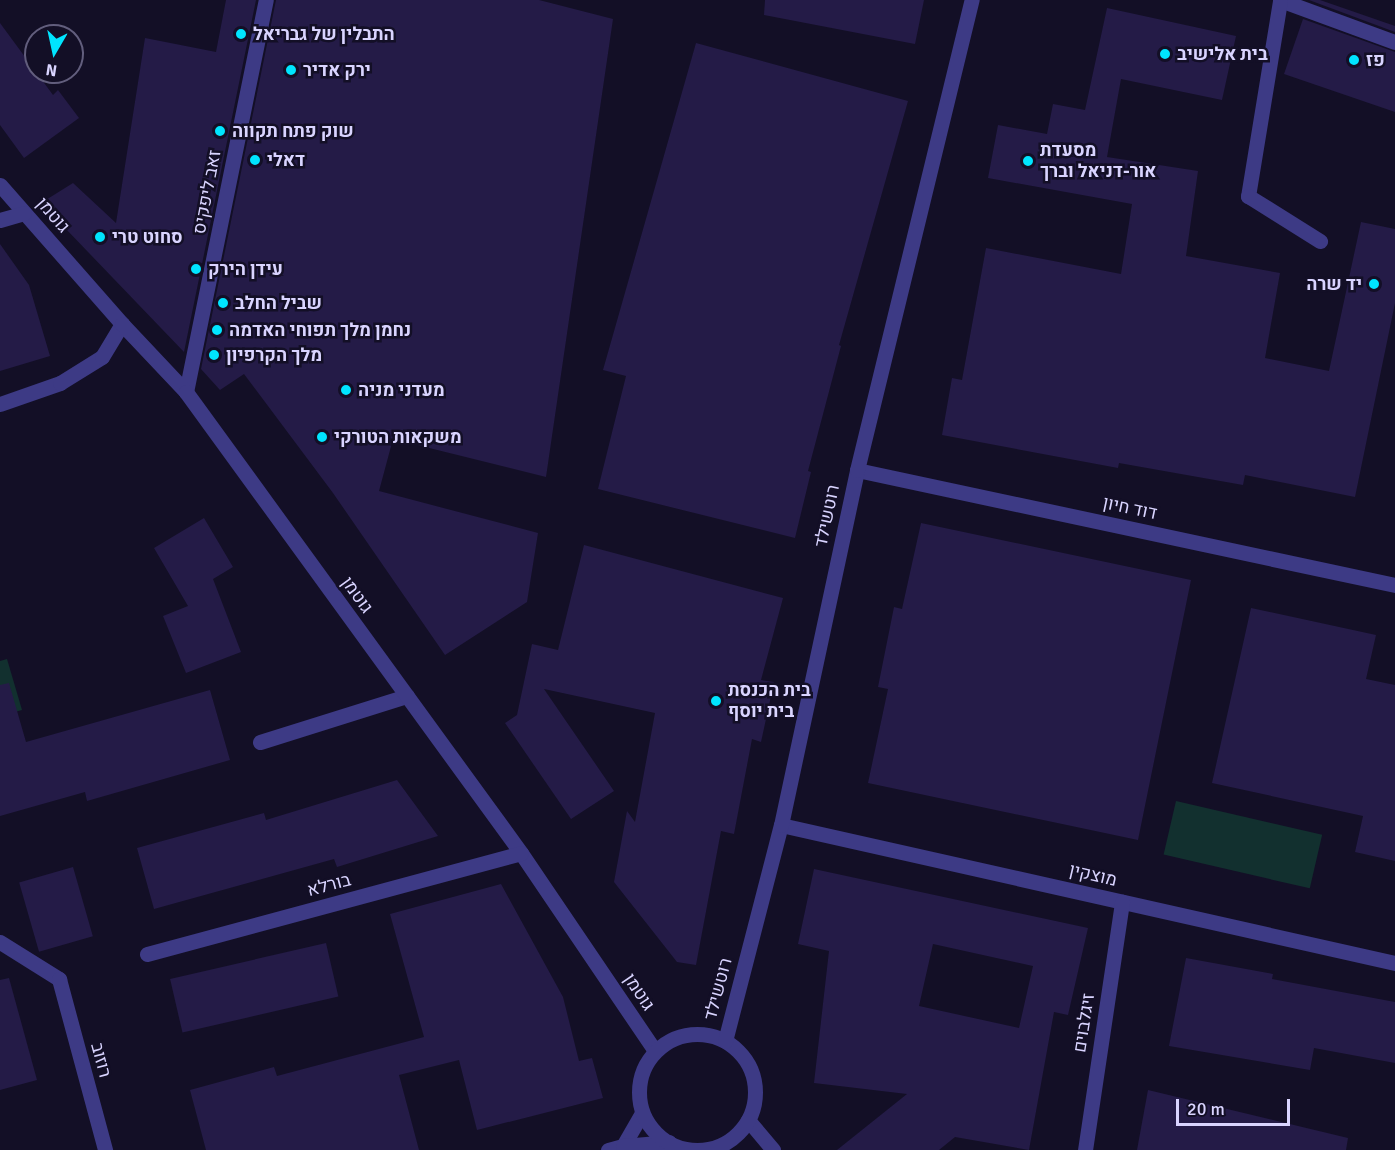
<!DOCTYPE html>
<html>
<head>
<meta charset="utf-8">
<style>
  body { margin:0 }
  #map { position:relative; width:1395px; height:1150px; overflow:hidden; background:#130f26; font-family:Signika,Heebo,sans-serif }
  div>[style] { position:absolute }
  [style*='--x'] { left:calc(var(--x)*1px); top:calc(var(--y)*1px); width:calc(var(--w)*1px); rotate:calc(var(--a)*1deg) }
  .green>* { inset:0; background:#12302f; transform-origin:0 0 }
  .building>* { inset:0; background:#241b47; transform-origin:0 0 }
  .service>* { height:15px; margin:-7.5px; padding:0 7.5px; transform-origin:7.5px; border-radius:7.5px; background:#3d3a85 }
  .pedestrian>* { height:15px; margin:-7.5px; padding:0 7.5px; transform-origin:7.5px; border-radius:7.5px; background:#3d3a85 }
  .minor>* { height:15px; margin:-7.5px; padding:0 7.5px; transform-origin:7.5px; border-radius:7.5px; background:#3d3a85 }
  .tertiary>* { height:15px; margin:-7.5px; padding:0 7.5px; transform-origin:7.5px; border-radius:7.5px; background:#3d3a85 }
  .tertiary>.ring { margin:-7.5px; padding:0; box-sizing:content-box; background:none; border:15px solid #3d3a85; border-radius:50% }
  .dots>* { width:16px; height:16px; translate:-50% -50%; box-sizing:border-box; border:3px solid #130f26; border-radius:50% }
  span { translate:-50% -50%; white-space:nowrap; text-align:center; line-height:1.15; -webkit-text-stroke:5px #130f26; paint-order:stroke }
  .poi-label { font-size:18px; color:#d9d4ff; font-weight:700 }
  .left { translate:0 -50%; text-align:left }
  .right { translate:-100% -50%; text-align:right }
  .street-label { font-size:18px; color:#d9d4ff }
  .north { position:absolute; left:24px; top:24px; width:60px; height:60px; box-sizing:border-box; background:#130f26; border:2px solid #625e7d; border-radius:50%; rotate:189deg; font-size:16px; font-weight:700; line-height:24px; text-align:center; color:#d9d4ff }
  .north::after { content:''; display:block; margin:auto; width:21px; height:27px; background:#00e5ff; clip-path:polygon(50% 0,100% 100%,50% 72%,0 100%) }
  .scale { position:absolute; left:1176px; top:1099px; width:114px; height:27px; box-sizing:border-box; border:3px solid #d9d4ff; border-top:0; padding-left:8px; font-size:18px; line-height:21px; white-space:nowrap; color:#d9d4ff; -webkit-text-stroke:4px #130f26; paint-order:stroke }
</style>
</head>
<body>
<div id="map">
  <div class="green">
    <div style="clip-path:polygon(7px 659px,22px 710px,0 716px,0 661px)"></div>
    <div style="left:1176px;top:801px;width:150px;height:55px;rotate:13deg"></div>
  </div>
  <div class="building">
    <div style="clip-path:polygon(226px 0,256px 0,184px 352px,41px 203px,73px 183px,116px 223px,145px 38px,216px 52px)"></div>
    <div style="clip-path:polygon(276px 0,539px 0,613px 19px,546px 477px,393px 439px,379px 491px,538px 533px,527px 602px,445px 655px,333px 493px,244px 374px,220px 390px,201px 369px)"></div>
    <div style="clip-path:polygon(765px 0,924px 0,915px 44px,764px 15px)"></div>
    <div style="clip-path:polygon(1309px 0,1320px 0,1395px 26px,1395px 32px)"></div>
    <div style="clip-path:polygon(1107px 8px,1236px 36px,1222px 100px,1121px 79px,1107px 157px,1198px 171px,1186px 256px,1280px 273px,1265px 358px,1329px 371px,1361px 222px,1395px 229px,1395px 303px,1355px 497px,1245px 475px,1243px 485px,1119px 463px,1118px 468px,942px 435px,952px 378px,962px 380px,986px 248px,1121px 274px,1132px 204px,988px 178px,998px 125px,1047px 134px,1053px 104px,1085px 110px)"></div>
    <div style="clip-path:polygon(1303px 19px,1395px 52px,1395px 112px,1284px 74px)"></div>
    <div style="clip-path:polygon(0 23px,53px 95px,58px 90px,79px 118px,24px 158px,0 125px)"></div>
    <div style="clip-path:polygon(696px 43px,908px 101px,839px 345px,841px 346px,808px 471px,811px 472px,795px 538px,598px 489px,626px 376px,603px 370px)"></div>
    <div style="clip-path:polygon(0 244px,29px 285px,50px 356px,0 371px)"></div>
    <div style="clip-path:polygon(204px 518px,233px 567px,213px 579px,241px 652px,186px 673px,163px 616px,188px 606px,154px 548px)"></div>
    <div style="clip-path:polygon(921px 523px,1191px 580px,1138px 840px,868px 783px,888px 689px,878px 687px,894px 607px,902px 609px)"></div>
    <div style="clip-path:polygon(584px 545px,783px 598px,761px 680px,774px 682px,761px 742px,752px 739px,734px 834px,721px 831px,696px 965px,677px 962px,614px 882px,627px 811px,635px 822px,655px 713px,544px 689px,614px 791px,571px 819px,505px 723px,517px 715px,532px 644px,558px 650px)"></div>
    <div style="clip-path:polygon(1251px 608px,1376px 635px,1366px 679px,1395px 685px,1395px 861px,1355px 852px,1363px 816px,1212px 783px)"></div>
    <div style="clip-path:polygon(9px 683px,26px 742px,210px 690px,230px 760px,87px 801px,85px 792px,0 816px,0 685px)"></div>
    <div style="clip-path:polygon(397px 780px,438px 836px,337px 867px,334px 859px,154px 909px,137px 848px,264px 813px,266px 820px)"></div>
    <div style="left:73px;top:867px;width:72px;height:56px;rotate:74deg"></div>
    <div style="clip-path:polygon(evenodd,814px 869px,1088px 928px,1068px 1015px,1054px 1012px,1029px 1150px,955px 1137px,939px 1150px,837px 1150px,907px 1094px,814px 1083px,829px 951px,798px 944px,814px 869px,933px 944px,1033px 966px,1019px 1028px,919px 1006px,933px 944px)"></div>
    <div style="clip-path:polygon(501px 884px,563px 997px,579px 1061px,592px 1058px,603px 1098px,477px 1130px,459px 1060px,399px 1075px,419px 1150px,206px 1150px,190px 1090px,274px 1067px,277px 1076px,424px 1037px,390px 914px)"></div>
    <div style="left:326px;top:943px;width:55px;height:160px;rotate:77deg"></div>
    <div style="clip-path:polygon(1186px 958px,1273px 974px,1272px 979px,1395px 1002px,1395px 1063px,1314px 1048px,1310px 1070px,1169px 1046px)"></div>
    <div style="clip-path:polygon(9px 978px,37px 1080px,0 1090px,0 980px)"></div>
    <div style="clip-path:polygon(1148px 1090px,1348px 1138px,1346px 1150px,1137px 1150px)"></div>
  </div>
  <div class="service">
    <div style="--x:1280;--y:0;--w:122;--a:20.1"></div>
    <div style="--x:1280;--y:1;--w:198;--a:99.3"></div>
    <div style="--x:1248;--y:196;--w:85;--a:32"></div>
    <div style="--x:0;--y:404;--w:64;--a:-19.3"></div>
    <div style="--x:60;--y:383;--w:49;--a:-31.8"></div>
    <div style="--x:102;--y:357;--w:39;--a:-59"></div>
    <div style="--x:260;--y:742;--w:154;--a:-17.4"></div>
    <div style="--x:0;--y:942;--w:70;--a:32.1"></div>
  </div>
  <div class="pedestrian">
    <div style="--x:186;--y:392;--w:400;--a:-78.5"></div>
    <div style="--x:748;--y:1120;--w:39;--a:50"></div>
  </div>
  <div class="minor">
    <div style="--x:0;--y:185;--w:185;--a:48.7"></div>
    <div style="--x:122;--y:324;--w:93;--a:46.7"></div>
    <div style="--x:186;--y:392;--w:570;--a:53.99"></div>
    <div style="--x:521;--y:853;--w:239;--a:55.9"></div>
    <div style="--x:0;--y:220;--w:25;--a:-16"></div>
    <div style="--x:857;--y:470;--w:550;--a:12.07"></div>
    <div style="--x:781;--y:825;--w:629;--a:12.67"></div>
    <div style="--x:147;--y:954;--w:387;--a:-15.1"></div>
    <div style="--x:59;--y:979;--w:177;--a:74.9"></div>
    <div style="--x:623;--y:1146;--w:38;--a:-60"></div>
    <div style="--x:608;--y:1150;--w:16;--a:-15"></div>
    <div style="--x:623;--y:1146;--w:46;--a:-5"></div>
    <div style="--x:1085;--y:1150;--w:251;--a:-81.5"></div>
  </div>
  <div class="tertiary">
    <div class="ring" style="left:639px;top:1034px;width:101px;height:101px"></div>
    <div style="--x:725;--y:1041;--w:223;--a:-75.5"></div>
    <div style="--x:781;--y:825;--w:363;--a:-77.9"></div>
    <div style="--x:857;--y:470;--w:484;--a:-76.3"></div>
  </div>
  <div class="dots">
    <div style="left:241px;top:34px;background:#00e5ff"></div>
    <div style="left:1165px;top:54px;background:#00e5ff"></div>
    <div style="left:1354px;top:60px;background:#00e5ff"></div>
    <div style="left:291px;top:70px;background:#00e5ff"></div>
    <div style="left:220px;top:131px;background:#00e5ff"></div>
    <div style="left:255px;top:160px;background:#00e5ff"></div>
    <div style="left:1028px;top:161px;background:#00e5ff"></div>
    <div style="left:100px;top:237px;background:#00e5ff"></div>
    <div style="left:196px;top:269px;background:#00e5ff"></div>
    <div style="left:1374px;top:284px;background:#00e5ff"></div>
    <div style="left:223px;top:303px;background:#00e5ff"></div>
    <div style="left:217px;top:330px;background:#00e5ff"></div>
    <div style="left:214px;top:355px;background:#00e5ff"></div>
    <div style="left:346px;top:390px;background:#00e5ff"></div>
    <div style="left:322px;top:437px;background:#00e5ff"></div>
    <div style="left:716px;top:701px;background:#00e5ff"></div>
  </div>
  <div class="poi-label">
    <span class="left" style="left:253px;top:34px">התבלין של גבריאל</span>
    <span class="left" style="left:1177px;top:54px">בית אלישיב</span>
    <span class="left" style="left:1366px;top:60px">פז</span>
    <span class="left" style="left:303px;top:70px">ירק אדיר</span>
    <span class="left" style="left:232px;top:131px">שוק פתח תקווה</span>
    <span class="left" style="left:1040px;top:161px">מסעדת<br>אור-דניאל וברך</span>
    <span class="left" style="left:267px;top:160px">דאלי</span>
    <span class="left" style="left:112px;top:237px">סחוט טרי</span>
    <span class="left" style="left:208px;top:269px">עידן הירק</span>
    <span class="right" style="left:1362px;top:284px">יד שרה</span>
    <span class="left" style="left:235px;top:303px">שביל החלב</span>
    <span class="left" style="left:229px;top:330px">נחמן מלך תפוחי האדמה</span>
    <span class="left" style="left:226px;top:355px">מלך הקרפיון</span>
    <span class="left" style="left:358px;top:390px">מעדני מניה</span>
    <span class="left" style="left:334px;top:437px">משקאות הטורקי</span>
    <span class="left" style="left:728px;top:701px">בית הכנסת<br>בית יוסף</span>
  </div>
  <div class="street-label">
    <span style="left:207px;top:192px;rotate:-79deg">זאב ליפקיס</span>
    <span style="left:53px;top:215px;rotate:49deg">גוטמן</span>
    <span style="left:1130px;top:508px;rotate:12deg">דוד חיון</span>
    <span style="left:827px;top:516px;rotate:-78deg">רוטשילד</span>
    <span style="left:357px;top:595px;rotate:54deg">גוטמן</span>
    <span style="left:1093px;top:875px;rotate:13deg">מוצקין</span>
    <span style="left:329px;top:885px;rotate:-15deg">בורלא</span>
    <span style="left:718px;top:989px;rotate:-75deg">רוטשילד</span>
    <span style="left:639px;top:992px;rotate:56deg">גוטמן</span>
    <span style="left:1084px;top:1023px;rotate:-81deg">זיגלבוים</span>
    <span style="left:101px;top:1060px;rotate:75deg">רוזוב</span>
  </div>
  <div class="north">N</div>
  <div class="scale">20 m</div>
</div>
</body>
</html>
